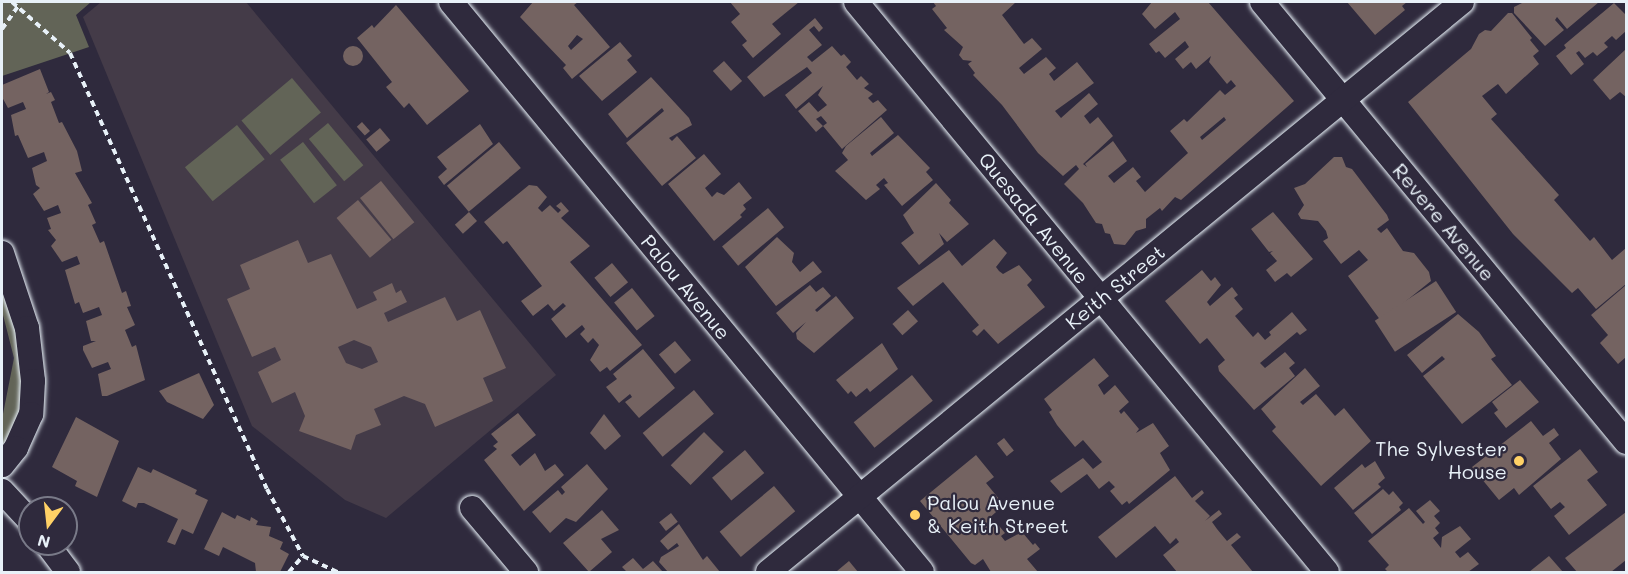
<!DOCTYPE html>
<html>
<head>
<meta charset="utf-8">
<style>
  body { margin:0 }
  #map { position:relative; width:1628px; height:574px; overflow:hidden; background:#2f2a3d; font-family:Mali,sans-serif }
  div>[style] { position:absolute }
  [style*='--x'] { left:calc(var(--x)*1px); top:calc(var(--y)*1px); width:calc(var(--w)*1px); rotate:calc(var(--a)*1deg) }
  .built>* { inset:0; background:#443b48 }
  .green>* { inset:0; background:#626457; transform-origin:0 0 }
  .building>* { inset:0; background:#746361; transform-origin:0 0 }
  .round { border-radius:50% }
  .path>* { height:4px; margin-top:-2px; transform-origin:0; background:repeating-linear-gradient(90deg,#e8f1f8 0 6px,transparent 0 10.5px) }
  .roads { filter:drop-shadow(0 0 2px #e8f1f8) drop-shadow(0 0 2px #e8f1f8) }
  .street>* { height:24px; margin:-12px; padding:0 12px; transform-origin:12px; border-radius:12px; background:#2f2a3d }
  .dots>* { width:16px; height:16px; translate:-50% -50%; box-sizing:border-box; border:3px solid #2f2a3d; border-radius:50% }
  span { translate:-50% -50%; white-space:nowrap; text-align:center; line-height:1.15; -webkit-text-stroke:4.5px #2f2a3d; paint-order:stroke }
  .street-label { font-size:20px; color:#e8f1f8 }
  .poi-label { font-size:20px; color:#e8f1f8 }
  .right { translate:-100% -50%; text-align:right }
  .left { translate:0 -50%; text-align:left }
  .frame { position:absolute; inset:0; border:3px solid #e8f1f8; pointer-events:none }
  .north { position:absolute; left:18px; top:496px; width:60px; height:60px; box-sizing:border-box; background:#2f2a3d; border:2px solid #797a88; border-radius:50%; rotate:195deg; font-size:16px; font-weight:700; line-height:24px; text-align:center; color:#e8f1f8 }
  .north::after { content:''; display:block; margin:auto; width:21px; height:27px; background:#ffd166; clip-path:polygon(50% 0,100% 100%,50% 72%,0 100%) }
</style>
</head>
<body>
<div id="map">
  <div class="built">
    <div style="clip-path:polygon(101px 2px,246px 2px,556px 375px,386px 518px,345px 500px,252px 426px,83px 17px)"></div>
  </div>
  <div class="green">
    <div style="clip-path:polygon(2px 2px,91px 2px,76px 15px,89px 47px,2px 76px)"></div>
    <div style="left:292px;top:78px;width:45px;height:66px;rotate:50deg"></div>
    <div style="left:328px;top:123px;width:55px;height:25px;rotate:50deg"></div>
    <div style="left:237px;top:125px;width:44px;height:67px;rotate:51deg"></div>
    <div style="left:303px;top:142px;width:55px;height:29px;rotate:52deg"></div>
    <div style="clip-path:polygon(2px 279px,22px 338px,28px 396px,7px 447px,2px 446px,2px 419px,14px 358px,2px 311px)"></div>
  </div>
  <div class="building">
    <div style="clip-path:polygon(evenodd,533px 2px,578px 2px,574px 5px,610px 47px,572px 79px,563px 68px,566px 65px,520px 17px,533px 2px,577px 35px,583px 39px,571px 50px,568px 46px,577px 35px)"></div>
    <div style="clip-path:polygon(730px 2px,799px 2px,772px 24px,781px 34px,753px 58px,742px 45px,747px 41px,731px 22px,740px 14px)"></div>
    <div style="clip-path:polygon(evenodd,933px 2px,1016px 2px,1002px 15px,1024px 44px,1032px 38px,1042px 49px,1019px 68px,1024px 74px,1046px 57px,1056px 68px,1049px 74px,1054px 81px,1077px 62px,1094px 83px,1055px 111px,1061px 118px,1089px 93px,1098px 104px,1084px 116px,1090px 124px,1098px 117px,1113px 136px,1083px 164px,1087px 167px,1085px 164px,1113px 141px,1127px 161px,1108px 176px,1114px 183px,1133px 167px,1141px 177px,1136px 181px,1145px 192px,1188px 153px,1170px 131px,1184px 119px,1187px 122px,1220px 90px,1225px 95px,1236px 86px,1231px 80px,1227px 84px,1209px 62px,1211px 56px,1196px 69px,1191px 62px,1183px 69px,1175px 59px,1189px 47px,1185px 41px,1165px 58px,1159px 51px,1156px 53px,1149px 44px,1180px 19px,1175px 12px,1155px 29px,1142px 14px,1152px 2px,1208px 2px,1294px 101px,1181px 200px,1175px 197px,1162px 211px,1160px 208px,1146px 219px,1146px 228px,1136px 231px,1125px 245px,1114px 244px,1110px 234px,1105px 233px,1102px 224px,1096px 223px,1083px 203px,1064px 184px,1079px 169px,1076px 165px,1063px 176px,1038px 153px,1002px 105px,973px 75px,975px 73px,968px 64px,972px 61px,963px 60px,959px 55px,963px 47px,944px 30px,947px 28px,932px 9px,936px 6px,933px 2px,1224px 117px,1226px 120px,1202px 140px,1200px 137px,1224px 117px)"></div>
    <div style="clip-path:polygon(1347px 2px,1407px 2px,1402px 6px,1405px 10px,1375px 35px)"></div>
    <div style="clip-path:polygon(1524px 2px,1599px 2px,1567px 29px,1557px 17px,1555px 20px,1564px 30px,1545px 46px,1514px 13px,1514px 7px)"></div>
    <div style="clip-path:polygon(1614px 3px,1626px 15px,1626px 31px,1616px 40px,1612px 36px,1604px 43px,1608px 47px,1597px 56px,1593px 52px,1585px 58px,1579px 51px,1576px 53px,1584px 64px,1571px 75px,1556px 56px,1566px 48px,1564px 45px)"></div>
    <div style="clip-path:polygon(396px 5px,469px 91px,427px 125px,409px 103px,404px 108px,386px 87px,392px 82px,357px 38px,372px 25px,374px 28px)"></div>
    <div style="clip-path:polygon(1508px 13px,1512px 13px,1532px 38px,1530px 40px,1539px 51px,1533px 56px,1539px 64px,1506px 94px,1498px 84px,1482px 96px,1497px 114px,1491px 119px,1559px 195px,1554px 200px,1590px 241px,1594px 237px,1612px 260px,1626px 248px,1626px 284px,1596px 309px,1578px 288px,1572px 293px,1513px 234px,1408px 102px,1471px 49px,1479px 34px,1485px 30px,1491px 31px)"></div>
    <div style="clip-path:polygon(815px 18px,823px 28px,819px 32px,814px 26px,809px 30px,822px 45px,807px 57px,812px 62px,832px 46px,841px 56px,844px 54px,851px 62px,846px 67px,857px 80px,861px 76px,869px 84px,864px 88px,873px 94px,868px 98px,873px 103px,878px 100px,887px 110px,842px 149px,823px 126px,827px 123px,821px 116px,816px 119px,823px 126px,816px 132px,798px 111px,809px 102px,818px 112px,827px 105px,818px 95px,823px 86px,796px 109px,785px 95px,812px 73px,807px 67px,764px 97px,747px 77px)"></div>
    <div style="clip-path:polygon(620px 42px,632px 56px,627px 60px,637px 72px,602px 101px,579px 76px)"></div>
    <div class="round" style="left:343px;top:46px;width:20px;height:20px"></div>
    <div style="clip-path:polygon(1626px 49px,1626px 97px,1620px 92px,1610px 100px,1593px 80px)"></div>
    <div style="left:724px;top:61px;width:27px;height:15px;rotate:48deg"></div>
    <div style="clip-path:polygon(40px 69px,49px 92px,46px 94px,51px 92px,55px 100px,51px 102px,59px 123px,62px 122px,77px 151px,82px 171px,75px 173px,92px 203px,88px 205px,96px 223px,92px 225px,100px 243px,104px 241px,122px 293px,126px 291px,131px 306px,127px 307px,135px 325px,125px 330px,132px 347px,136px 345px,145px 380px,107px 396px,102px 396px,98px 374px,111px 369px,108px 362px,92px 368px,83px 350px,83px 346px,96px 341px,91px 341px,86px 321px,102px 315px,99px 307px,83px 313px,79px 302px,75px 304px,65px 270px,80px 264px,77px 256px,62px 262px,51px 246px,56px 240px,48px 230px,51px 229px,47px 218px,61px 213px,58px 205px,44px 211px,33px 194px,40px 188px,36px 185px,32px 168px,47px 161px,44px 152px,28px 158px,18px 135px,15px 136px,11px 115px,26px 109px,23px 102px,8px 108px,2px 97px,2px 85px)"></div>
    <div style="clip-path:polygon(651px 77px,689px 118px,692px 125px,669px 138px,672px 141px,677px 136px,696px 158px,662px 186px,626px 143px,664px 111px,662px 108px,627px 138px,608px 114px)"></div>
    <div style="clip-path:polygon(881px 117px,894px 133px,870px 153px,872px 156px,898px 135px,930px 168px,926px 172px,933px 180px,902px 206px,884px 185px,888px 183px,884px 178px,876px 185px,880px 189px,866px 200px,835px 171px,848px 160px,842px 153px,846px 146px)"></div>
    <div style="left:362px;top:122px;width:12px;height:7px;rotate:48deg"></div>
    <div style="clip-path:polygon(480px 124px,493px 144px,444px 185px,438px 177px,447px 169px,437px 157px)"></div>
    <div style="left:380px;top:128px;width:16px;height:18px;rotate:50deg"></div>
    <div style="left:499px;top:142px;width:34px;height:68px;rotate:50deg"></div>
    <div style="clip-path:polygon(704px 154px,721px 174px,705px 188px,712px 197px,717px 192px,724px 195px,739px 182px,752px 198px,743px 205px,746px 209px,740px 215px,742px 217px,714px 241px,668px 184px)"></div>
    <div style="clip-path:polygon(1334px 157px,1342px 157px,1346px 167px,1352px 169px,1387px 215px,1389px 220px,1377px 229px,1381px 233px,1387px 228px,1403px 251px,1414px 253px,1429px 272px,1431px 281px,1381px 321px,1348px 276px,1368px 260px,1359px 250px,1341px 264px,1323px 241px,1328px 238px,1326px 231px,1318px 221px,1301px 219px,1298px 214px,1304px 205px,1294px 188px,1305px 184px)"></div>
    <div style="left:381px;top:181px;width:53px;height:27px;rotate:51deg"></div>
    <div style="clip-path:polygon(936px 183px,951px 200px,949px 203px,969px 224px,947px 242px,939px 233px,944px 244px,919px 265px,901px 243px,914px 233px,903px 215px)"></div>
    <div style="clip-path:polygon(529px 185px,537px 186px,547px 197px,538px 208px,542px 212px,550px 205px,558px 213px,561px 210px,556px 206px,561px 202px,569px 211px,561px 218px,590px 246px,570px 262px,642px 345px,610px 371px,607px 367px,600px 372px,590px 360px,599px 345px,593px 338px,588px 343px,580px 334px,585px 329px,582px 325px,566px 338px,551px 319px,566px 306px,563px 303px,554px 311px,548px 304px,533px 316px,521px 301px,542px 286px,507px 241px,503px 244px,484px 222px)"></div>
    <div style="left:358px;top:200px;width:52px;height:28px;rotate:50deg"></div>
    <div style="left:768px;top:208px;width:25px;height:60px;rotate:50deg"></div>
    <div style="left:469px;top:212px;width:12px;height:19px;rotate:48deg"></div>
    <div style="clip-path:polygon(1273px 212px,1313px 259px,1291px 277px,1287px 273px,1275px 282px,1266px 270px,1277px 261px,1270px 253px,1273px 251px,1269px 252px,1251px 229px)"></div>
    <div style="clip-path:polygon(777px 237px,794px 253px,792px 262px,800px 272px,813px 261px,822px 272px,776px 306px,745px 267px)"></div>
    <div style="clip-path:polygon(994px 239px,1007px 253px,996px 267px,999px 271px,1003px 274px,1019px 265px,1032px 280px,1027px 285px,1045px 307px,998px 344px,984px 329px,977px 336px,972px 331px,979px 325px,943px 282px,913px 306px,897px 288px,949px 250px,962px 266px)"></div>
    <div style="clip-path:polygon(evenodd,298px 240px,308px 263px,331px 254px,357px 309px,377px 300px,373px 292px,392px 283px,396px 293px,401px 290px,407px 302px,384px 313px,388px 322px,445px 297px,457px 321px,480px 310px,506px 368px,483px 378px,493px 401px,435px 427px,425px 404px,404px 396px,374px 409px,381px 425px,356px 435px,351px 450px,299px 431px,305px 416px,295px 392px,272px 403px,258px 372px,281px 360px,275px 347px,252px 357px,227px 299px,250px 289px,240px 265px,298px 240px,354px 340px,371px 347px,378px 362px,362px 369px,346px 363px,338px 347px,354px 340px)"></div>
    <div style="left:612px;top:263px;width:25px;height:23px;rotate:50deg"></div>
    <div style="clip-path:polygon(1202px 270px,1211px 281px,1215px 277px,1221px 285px,1207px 302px,1210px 306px,1232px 287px,1238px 295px,1234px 298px,1243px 309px,1235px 316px,1253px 337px,1258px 332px,1265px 340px,1271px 335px,1269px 332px,1292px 312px,1307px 330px,1300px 335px,1297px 332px,1260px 363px,1265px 368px,1285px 352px,1295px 363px,1289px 368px,1295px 376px,1254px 410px,1219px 371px,1218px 366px,1225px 360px,1207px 338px,1200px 344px,1165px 301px)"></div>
    <div style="left:1436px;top:281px;width:37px;height:73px;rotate:57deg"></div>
    <div style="clip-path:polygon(810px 285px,816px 292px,823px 287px,831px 296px,815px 310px,817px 312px,836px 296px,854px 318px,814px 353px,797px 339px,796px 333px,806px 322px,793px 333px,776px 313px)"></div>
    <div style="clip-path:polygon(1626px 285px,1626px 357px,1618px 364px,1600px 343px,1608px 335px,1591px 315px)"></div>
    <div style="left:632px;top:288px;width:36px;height:23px;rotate:51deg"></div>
    <div style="left:908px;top:310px;width:15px;height:21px;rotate:48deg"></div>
    <div style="clip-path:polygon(1458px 314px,1479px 332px,1496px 356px,1491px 359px,1512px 385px,1462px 424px,1423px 376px,1445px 359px,1442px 356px,1422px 373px,1407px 355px)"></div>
    <div style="left:675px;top:341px;width:25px;height:21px;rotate:50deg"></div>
    <div style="clip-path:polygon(882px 343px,898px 369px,870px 392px,867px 388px,856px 397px,851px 391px,848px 394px,836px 380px)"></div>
    <div style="clip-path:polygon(643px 349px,675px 388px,639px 418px,625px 402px,632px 397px,630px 394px,619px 403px,606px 387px,617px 379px,613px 374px)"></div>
    <div style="clip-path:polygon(1094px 358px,1109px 376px,1098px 385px,1104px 395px,1115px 385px,1129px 402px,1119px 411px,1121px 414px,1124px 411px,1139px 429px,1136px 433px,1153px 423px,1169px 446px,1160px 453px,1170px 470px,1129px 504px,1127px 501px,1122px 505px,1110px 491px,1115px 487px,1109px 481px,1099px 489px,1087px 474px,1061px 493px,1050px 481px,1083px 458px,1093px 469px,1102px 462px,1083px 440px,1075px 447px,1057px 425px,1049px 412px,1052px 410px,1044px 399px)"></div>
    <div style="clip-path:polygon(1305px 368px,1320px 386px,1300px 402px,1303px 405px,1316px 394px,1335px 416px,1344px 408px,1371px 441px,1321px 486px,1272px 431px,1276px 427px,1261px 409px)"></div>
    <div style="clip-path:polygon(199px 373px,214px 405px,203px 419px,167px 402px,159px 391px)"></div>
    <div style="left:912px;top:375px;width:33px;height:75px;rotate:51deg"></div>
    <div style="clip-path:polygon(1520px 380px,1539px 402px,1506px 428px,1494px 413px,1498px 410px,1492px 402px)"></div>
    <div style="left:694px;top:390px;width:31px;height:67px;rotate:50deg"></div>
    <div style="clip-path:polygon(518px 413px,536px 435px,511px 455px,520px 466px,535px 453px,545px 471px,555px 464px,564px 475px,524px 511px,484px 460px,497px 449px,493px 446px,498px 442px,491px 434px)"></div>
    <div style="clip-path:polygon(604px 414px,621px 436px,605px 450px,590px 433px)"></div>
    <div style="clip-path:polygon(76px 417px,119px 441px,97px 497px,75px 486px,77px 481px,52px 467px)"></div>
    <div style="clip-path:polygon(1531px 421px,1543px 436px,1554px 428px,1559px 435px,1549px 443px,1561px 459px,1519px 495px,1514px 488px,1499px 500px,1472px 467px)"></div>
    <div style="left:704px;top:432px;width:28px;height:47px;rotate:45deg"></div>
    <div style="left:1004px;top:438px;width:16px;height:9px;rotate:52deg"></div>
    <div style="clip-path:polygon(1580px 449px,1598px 472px,1587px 480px,1607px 505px,1569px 535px,1554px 516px,1565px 507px,1560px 502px,1551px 509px,1533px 486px)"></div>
    <div style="left:745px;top:450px;width:30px;height:43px;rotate:50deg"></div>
    <div style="clip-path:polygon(976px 455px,994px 477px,986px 483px,1004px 505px,987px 520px,991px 524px,995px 521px,1005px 533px,1001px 536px,1005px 541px,1022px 532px,1033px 545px,1035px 543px,1040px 549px,1027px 559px,1038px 572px,991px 572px,983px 559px,975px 565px,971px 563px,920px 501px)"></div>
    <div style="clip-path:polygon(1375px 461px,1385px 478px,1378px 484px,1381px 487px,1353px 510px,1334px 488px,1362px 464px,1365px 468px)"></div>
    <div style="clip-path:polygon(587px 464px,608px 489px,576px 522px,566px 518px,550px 533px,532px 512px,558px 490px,562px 495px,565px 492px,561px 487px)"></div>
    <div style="clip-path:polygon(138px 467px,151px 473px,153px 469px,197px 490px,195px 494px,208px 500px,193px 534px,182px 529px,175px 545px,167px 542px,178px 519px,144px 503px,138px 503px,136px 508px,122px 501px)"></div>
    <div style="clip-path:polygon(1175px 476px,1192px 498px,1202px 490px,1204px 493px,1195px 501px,1210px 516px,1205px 521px,1219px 510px,1222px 514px,1212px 522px,1217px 529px,1227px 541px,1237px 533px,1241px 537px,1231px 545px,1253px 572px,1177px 572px,1163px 555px,1179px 542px,1176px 538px,1170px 544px,1155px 526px,1116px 558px,1098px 537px)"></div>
    <div style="left:774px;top:486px;width:33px;height:71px;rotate:50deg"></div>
    <div style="clip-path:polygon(1383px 489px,1389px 495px,1393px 491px,1403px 503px,1399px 507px,1401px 510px,1372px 534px,1354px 513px)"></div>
    <div style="clip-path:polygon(1430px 500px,1440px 511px,1434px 516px,1440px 523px,1435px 528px,1439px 533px,1433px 538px,1441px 548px,1442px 537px,1460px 526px,1471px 539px,1455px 552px,1460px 558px,1468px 552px,1479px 564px,1468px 572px,1388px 572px,1385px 569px,1389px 565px,1368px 541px,1409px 508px,1423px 524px,1425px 522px,1416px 511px)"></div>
    <div style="clip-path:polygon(602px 510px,619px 530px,601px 539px,612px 552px,589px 572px,563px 543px)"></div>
    <div style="clip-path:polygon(222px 512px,235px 519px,237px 515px,250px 521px,251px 517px,258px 521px,256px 525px,271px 527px,269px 536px,283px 542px,280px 549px,289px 554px,280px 572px,256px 572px,255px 563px,223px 547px,219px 556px,204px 549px)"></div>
    <div style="clip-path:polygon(1626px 512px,1626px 560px,1611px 572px,1577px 572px,1565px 558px)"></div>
    <div style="left:671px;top:513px;width:11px;height:15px;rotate:52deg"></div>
    <div style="clip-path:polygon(679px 524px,703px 560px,707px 556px,720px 572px,668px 572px,659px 562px,661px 557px,679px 546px,677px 543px,668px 550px,660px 541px)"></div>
    <div style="clip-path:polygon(1549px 556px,1563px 572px,1529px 572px)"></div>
    <div style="clip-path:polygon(633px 558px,643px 569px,653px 561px,663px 572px,627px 572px,622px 567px)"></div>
    <div style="clip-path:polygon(849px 561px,858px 572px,838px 572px,837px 571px)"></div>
  </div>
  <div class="path">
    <div style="--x:12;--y:2;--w:77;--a:41.3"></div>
    <div style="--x:70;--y:53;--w:478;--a:65.7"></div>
    <div style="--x:267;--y:489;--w:76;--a:61.8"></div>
    <div style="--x:303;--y:556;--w:38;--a:25"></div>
    <div style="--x:2;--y:29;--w:28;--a:-55"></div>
    <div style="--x:289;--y:572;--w:21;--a:-49"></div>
  </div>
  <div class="roads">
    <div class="street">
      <div style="--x:451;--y:2;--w:739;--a:50.43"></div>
      <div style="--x:856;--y:2;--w:739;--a:50.43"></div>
      <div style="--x:1262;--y:2;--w:571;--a:50.4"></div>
      <div style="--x:2;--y:253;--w:79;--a:71.6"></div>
      <div style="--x:27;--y:328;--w:53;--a:83.5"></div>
      <div style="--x:33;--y:381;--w:33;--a:93"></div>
      <div style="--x:31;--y:414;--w:37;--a:114"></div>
      <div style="--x:16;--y:448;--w:22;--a:129"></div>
      <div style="--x:2;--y:491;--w:41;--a:47"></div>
      <div style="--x:472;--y:508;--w:84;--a:49.8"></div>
      <div style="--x:47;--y:544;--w:35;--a:53"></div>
      <div style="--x:768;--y:572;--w:898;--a:-39.4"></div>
    </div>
  </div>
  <div class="dots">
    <div style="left:1519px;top:461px;background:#ffd166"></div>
    <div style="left:915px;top:515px;background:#ffd166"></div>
  </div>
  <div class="street-label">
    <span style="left:1034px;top:218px;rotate:51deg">Quesada Avenue</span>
    <span style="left:1444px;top:222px;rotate:50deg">Revere Avenue</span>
    <span style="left:686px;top:287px;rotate:51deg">Palou Avenue</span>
    <span style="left:1115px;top:287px;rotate:-39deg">Keith Street</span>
  </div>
  <div class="poi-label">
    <span class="right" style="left:1507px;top:460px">The Sylvester<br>House</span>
    <span class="left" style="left:927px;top:514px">Palou Avenue<br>&amp; Keith Street</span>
  </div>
  <div class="frame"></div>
  <div class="north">N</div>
</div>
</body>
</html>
